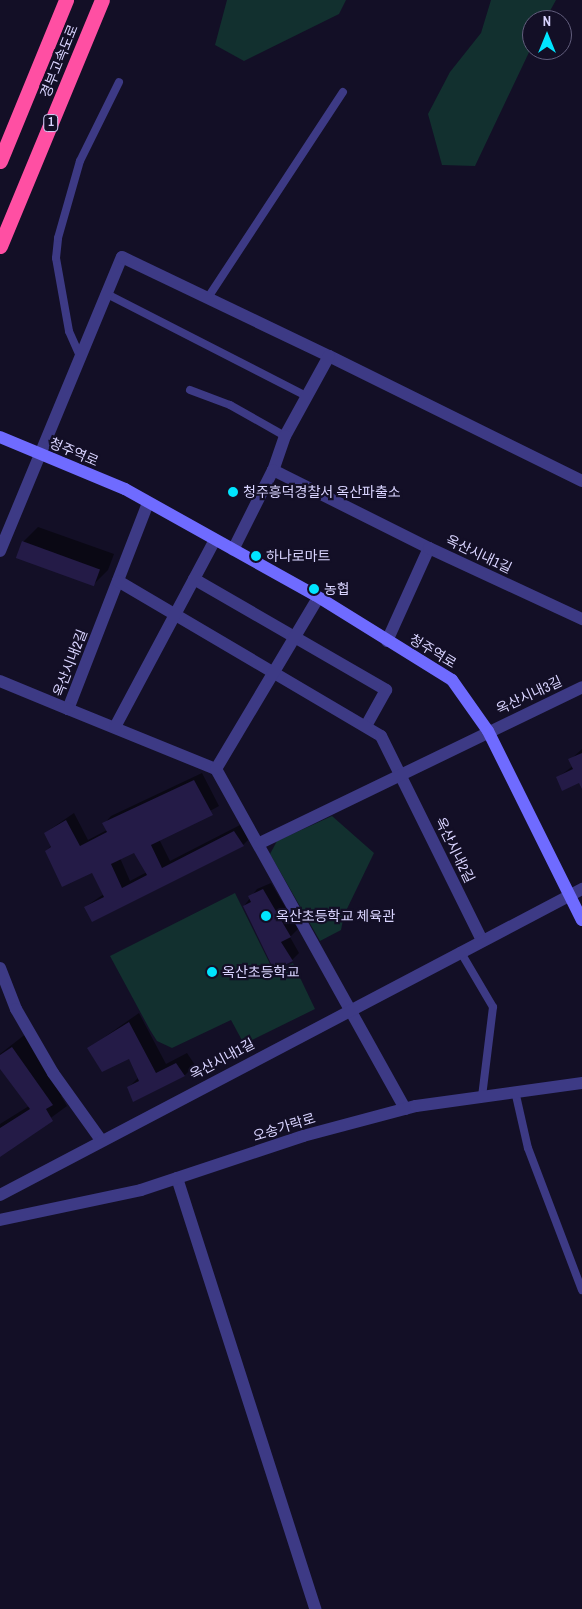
<!DOCTYPE html>
<html>
<head>
<meta charset="utf-8">
<style>
  body { margin:0 }
  #map { position:relative; width:582px; height:1609px; overflow:hidden; background:#130f26; font-family:"Archivo Narrow","Noto Sans KR",sans-serif }
  div>[style] { position:absolute }
  [style*='--x'] { left:calc(var(--x)*1px); top:calc(var(--y)*1px); width:calc(var(--w)*1px); rotate:calc(var(--a)*1deg) }
  .green>* { inset:0; background:#12302f }
  .shadow>* { inset:0; background:#0007 }
  .building>* { inset:0; background:#241b47; transform-origin:0 0 }
  .service>* { height:8px; margin:-4px; padding:0 4px; transform-origin:4px; border-radius:4px; background:#3d3a85 }
  .minor>* { height:12px; margin:-6px; padding:0 6px; transform-origin:6px; border-radius:6px; background:#3d3a85 }
  .tertiary>* { height:12px; margin:-6px; padding:0 6px; transform-origin:6px; border-radius:6px; background:#3d3a85 }
  .secondary>* { height:12px; margin:-6px; padding:0 6px; transform-origin:6px; border-radius:6px; background:#6f6bff }
  .motorway>* { height:15px; margin:-7.5px; padding:0 7.5px; transform-origin:7.5px; border-radius:7.5px; background:#ff4fa3 }
  .dots>* { width:14px; height:14px; translate:-50% -50%; box-sizing:border-box; border:2px solid #130f26; border-radius:50% }
  span { translate:-50% -50%; white-space:nowrap; text-align:center; line-height:1.15; -webkit-text-stroke:4.5px #130f26; paint-order:stroke }
  .shield-label span { padding:1px 4px; background:#130f26; border:1px solid; border-radius:4px; -webkit-text-stroke-width:0 }
  .shield-label { font-size:12px; color:#d9d4ff; font-weight:700 }
  .street-label { font-size:14px; color:#d9d4ff }
  .poi-label { font-size:14px; color:#d9d4ff }
  .left { translate:0 -50%; text-align:left }
  .north { position:absolute; left:522px; top:10px; width:50px; height:50px; box-sizing:border-box; background:#130f26; border:1px solid #625e7d; border-radius:50%; rotate:0deg; font-size:14px; font-weight:700; line-height:20px; text-align:center; color:#d9d4ff }
  .north::after { content:''; display:block; margin:auto; width:18px; height:22px; background:#00e5ff; clip-path:polygon(50% 0,100% 100%,50% 72%,0 100%) }
</style>
</head>
<body>
<div id="map">
  <div class="green">
    <div style="clip-path:polygon(227px 0,346px 0,339px 14px,244px 61px,215px 45px)"></div>
    <div style="clip-path:polygon(491px 0,556px 0,545px 20px,532px 20px,532px 46px,475px 166px,442px 165px,428px 114px,450px 72px,481px 33px)"></div>
    <div style="clip-path:polygon(332px 816px,374px 853px,344px 915px,341px 930px,320px 941px,270px 854px,277px 841px)"></div>
    <div style="clip-path:polygon(235px 893px,274px 972px,293px 963px,315px 1009px,244px 1044px,231px 1020px,172px 1048px,157px 1041px,150px 1030px,110px 956px)"></div>
  </div>
  <div class="shadow">
    <div style="clip-path:polygon(38px 527px,114px 554px,108px 570px,93px 585px,23px 542px)"></div>
    <div style="clip-path:polygon(582px 749px,582px 780px,557px 778px,573px 766px,570px 760px)"></div>
    <div style="clip-path:polygon(evenodd,202px 773px,219px 806px,159px 839px,170px 861px,242px 824px,250px 838px,243px 845px,85px 907px,104px 894px,92px 872px,46px 851px,51px 846px,45px 833px,74px 813px,88px 840px,107px 830px,104px 824px,111px 816px,202px 773px,134px 851px,147px 872px,130px 881px,120px 858px,134px 851px)"></div>
    <div style="clip-path:polygon(271px 883px,298px 929px,290px 937px,299px 953px,292px 960px,244px 906px,257px 889px)"></div>
    <div style="clip-path:polygon(139px 1013px,166px 1064px,187px 1053px,195px 1065px,185px 1075px,134px 1100px,128px 1088px,138px 1078px,129px 1057px,89px 1048px)"></div>
    <div style="clip-path:polygon(27px 1033px,67px 1089px,61px 1096px,67px 1106px,0 1155px,0 1124px,29px 1106px,0 1066px,0 1054px)"></div>
  </div>
  <div class="building">
    <div style="left:22px;top:541px;width:83px;height:18px;rotate:20deg"></div>
    <div style="clip-path:polygon(582px 753px,582px 789px,579px 783px,562px 791px,556px 777px,573px 769px,568px 759px)"></div>
    <div style="clip-path:polygon(evenodd,194px 780px,213px 815px,151px 845px,162px 868px,234px 831px,244px 846px,92px 922px,84px 907px,104px 897px,92px 873px,62px 887px,45px 851px,51px 847px,44px 833px,66px 820px,80px 846px,107px 832px,102px 823px,194px 780px,134px 853px,147px 875px,122px 888px,111px 864px,134px 853px)"></div>
    <div style="clip-path:polygon(263px 889px,291px 937px,281px 942px,293px 961px,274px 970px,243px 906px,251px 902px,248px 896px)"></div>
    <div style="clip-path:polygon(129px 1022px,156px 1073px,176px 1063px,185px 1076px,133px 1102px,127px 1087px,139px 1081px,129px 1059px,102px 1072px,87px 1048px)"></div>
    <div style="clip-path:polygon(12px 1047px,53px 1105px,46px 1109px,53px 1121px,0 1157px,0 1128px,30px 1109px,0 1069px,0 1055px)"></div>
  </div>
  <div class="service">
    <div style="--x:105;--y:293;--w:226;--a:27.1"></div>
    <div style="--x:209;--y:296;--w:244;--a:-56.7"></div>
    <div style="--x:80;--y:356;--w:27;--a:-114"></div>
    <div style="--x:69;--y:331;--w:74;--a:-100.1"></div>
    <div style="--x:56;--y:258;--w:20;--a:-84"></div>
    <div style="--x:58;--y:238;--w:80;--a:-74.1"></div>
    <div style="--x:80;--y:161;--w:88;--a:-63.7"></div>
    <div style="--x:190;--y:390;--w:43;--a:20.6"></div>
    <div style="--x:230;--y:405;--w:63;--a:29.4"></div>
    <div style="--x:460;--y:951;--w:65;--a:59.5"></div>
    <div style="--x:493;--y:1007;--w:90;--a:97"></div>
    <div style="--x:515;--y:1091;--w:58;--a:77.2"></div>
    <div style="--x:528;--y:1148;--w:152;--a:69.2"></div>
  </div>
  <div class="minor">
    <div style="--x:329;--y:356;--w:282;--a:26.3"></div>
    <div style="--x:273;--y:470;--w:174;--a:26.6"></div>
    <div style="--x:148;--y:503;--w:221;--a:111.2"></div>
    <div style="--x:68;--y:709;--w:160;--a:22.1"></div>
    <div style="--x:216;--y:769;--w:389;--a:60.9"></div>
    <div style="--x:0;--y:551;--w:318;--a:-67.5"></div>
    <div style="--x:122;--y:257;--w:229;--a:25.6"></div>
    <div style="--x:329;--y:356;--w:91;--a:118.8"></div>
    <div style="--x:285;--y:436;--w:36;--a:109"></div>
    <div style="--x:273;--y:470;--w:89;--a:116.6"></div>
    <div style="--x:194;--y:579;--w:222;--a:30"></div>
    <div style="--x:386;--y:690;--w:41;--a:119.1"></div>
    <div style="--x:118;--y:581;--w:305;--a:30.5"></div>
    <div style="--x:381;--y:736;--w:228;--a:63.7"></div>
    <div style="--x:387;--y:641;--w:102;--a:-65.7"></div>
    <div style="--x:429;--y:548;--w:169;--a:24.9"></div>
    <div style="--x:0;--y:681;--w:74;--a:22.4"></div>
    <div style="--x:115;--y:727;--w:212;--a:-61.9"></div>
    <div style="--x:216;--y:769;--w:199;--a:-59.2"></div>
    <div style="--x:260;--y:843;--w:358;--a:-25.8"></div>
    <div style="--x:0;--y:968;--w:44;--a:68.7"></div>
    <div style="--x:16;--y:1009;--w:74;--a:60"></div>
    <div style="--x:53;--y:1073;--w:82;--a:54.4"></div>
    <div style="--x:177;--y:1178;--w:453;--a:72.2"></div>
    <div style="--x:0;--y:1195;--w:658;--a:-27.73"></div>
  </div>
  <div class="tertiary">
    <div style="--x:0;--y:1220;--w:144;--a:-12"></div>
    <div style="--x:141;--y:1190;--w:171;--a:-18.4"></div>
    <div style="--x:303;--y:1136;--w:117;--a:-14.9"></div>
    <div style="--x:416;--y:1106;--w:168;--a:-7.9"></div>
  </div>
  <div class="secondary">
    <div style="--x:0;--y:437;--w:135;--a:22.6"></div>
    <div style="--x:125;--y:489;--w:218;--a:29.2"></div>
    <div style="--x:315;--y:595;--w:161;--a:31.8"></div>
    <div style="--x:452;--y:680;--w:62;--a:54.8"></div>
    <div style="--x:488;--y:731;--w:211;--a:63.6"></div>
  </div>
  <div class="motorway">
    <div style="--x:0;--y:161;--w:174;--a:-67.7"></div>
    <div style="--x:0;--y:246;--w:266;--a:-67.5"></div>
  </div>
  <div class="dots">
    <div style="left:233px;top:492px;background:#00e5ff"></div>
    <div style="left:256px;top:556px;background:#00e5ff"></div>
    <div style="left:314px;top:589px;background:#00e5ff"></div>
    <div style="left:266px;top:916px;background:#00e5ff"></div>
    <div style="left:212px;top:972px;background:#00e5ff"></div>
  </div>
  <div class="shield-label">
    <span style="left:51px;top:123px">1</span>
  </div>
  <div class="street-label">
    <span style="left:59px;top:61px;rotate:-68deg">경부고속도로</span>
    <span style="left:74px;top:452px;rotate:23deg">청주역로</span>
    <span style="left:479px;top:554px;rotate:25deg">옥산시내1길</span>
    <span style="left:433px;top:651px;rotate:31deg">청주역로</span>
    <span style="left:70px;top:663px;rotate:-69deg">옥산시내2길</span>
    <span style="left:529px;top:695px;rotate:-25deg">옥산시내3길</span>
    <span style="left:455px;top:850px;rotate:64deg">옥산시내2길</span>
    <span style="left:222px;top:1059px;rotate:-28deg">옥산시내1길</span>
    <span style="left:284px;top:1127px;rotate:-17deg">오송가락로</span>
  </div>
  <div class="poi-label">
    <span class="left" style="left:243px;top:492px">청주흥덕경찰서 옥산파출소</span>
    <span class="left" style="left:266px;top:556px">하나로마트</span>
    <span class="left" style="left:324px;top:589px">농협</span>
    <span class="left" style="left:276px;top:916px">옥산초등학교 체육관</span>
    <span class="left" style="left:222px;top:972px">옥산초등학교</span>
  </div>
  <div class="north">N</div>
</div>
</body>
</html>
